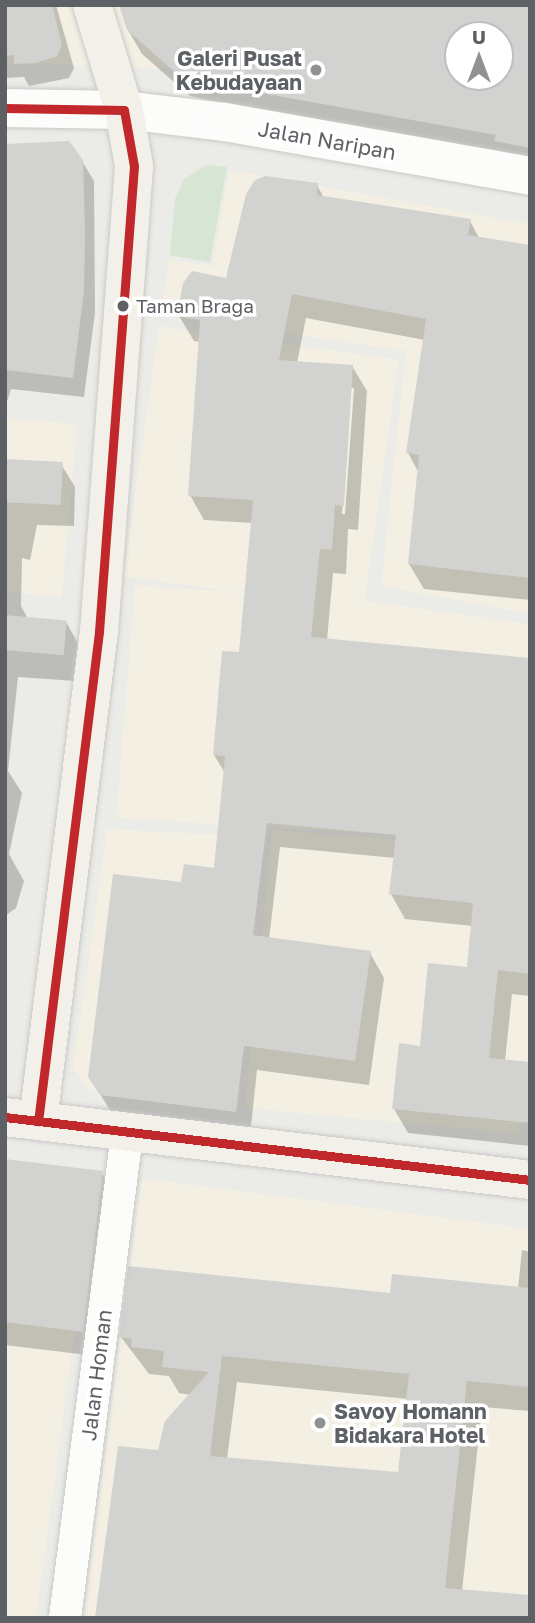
<!DOCTYPE html>
<html>
<head>
<meta charset="utf-8">
<style>
  body { margin:0 }
  #map { position:relative; width:535px; height:1623px; overflow:hidden; background:#ebebe7; font-family:"Golos Text",sans-serif }
  div>[style] { position:absolute }
  [style*='--x'] { left:calc(var(--x)*1px); top:calc(var(--y)*1px); width:calc(var(--w)*1px); rotate:calc(var(--a)*1deg) }
  .commercial>* { inset:0; background:#f3efe2; transform-origin:0 0 }
  .green>* { inset:0; background:#d7e6d4 }
  .shadow>* { inset:0; background:#0003 }
  .building>* { inset:0; background:#d2d2d0; transform-origin:0 0 }
  .roads { filter:drop-shadow(0 0 2px #c9c9c8) drop-shadow(0 0 2px #c9c9c8) }
  .minor>* { height:32px; margin:-16px; padding:0 16px; transform-origin:16px; border-radius:16px; background:#fcfcfb }
  .tertiary>* { height:38px; margin:-19px; padding:0 19px; transform-origin:19px; border-radius:19px; background:#fcfcfb }
  .secondary>* { height:38px; margin:-19px; padding:0 19px; transform-origin:19px; border-radius:19px; background:#fcfcfb }
  .primary>* { height:38px; margin:-19px; padding:0 19px; transform-origin:19px; border-radius:19px; background:#f2f0e9 }
  .bus-1>* { height:9px; margin:-4.5px; padding:0 4.5px; transform-origin:4.5px; border-radius:4.5px; background:#c0282c }
  .dots>* { width:19px; height:19px; translate:-50% -50%; box-sizing:border-box; border:4px solid #fff; border-radius:50% }
  span { translate:-50% -50%; white-space:nowrap; text-align:center; line-height:1.15; -webkit-text-stroke:7px #fff; paint-order:stroke }
  .bus-label { font-size:19px; color:#5d6064 }
  .left { translate:0 -50%; text-align:left }
  .poi-label { font-size:21px; color:#5d6064; font-weight:700 }
  .right { translate:-100% -50%; text-align:right }
  .street-label { font-size:21px; color:#5d6064 }
  .frame { position:absolute; inset:0; border:7px solid #5d6064; pointer-events:none }
  .north { position:absolute; left:444px; top:21px; width:70px; height:70px; box-sizing:border-box; background:#fff; border:2px solid #bebfc1; border-radius:50%; rotate:0deg; font-size:19px; font-weight:700; line-height:28px; text-align:center; color:#5d6064 }
  .north::after { content:''; display:block; margin:auto; width:24px; height:32px; background:#8f9192; clip-path:polygon(50% 0,100% 100%,50% 72%,0 100%) }
</style>
</head>
<body>
<div id="map">
  <div class="commercial">
    <div style="clip-path:polygon(5px 5px,235px 5px,230px 71px,5px 63px)"></div>
    <div style="clip-path:polygon(229px 170px,530px 224px,530px 614px,381px 586px,406px 351px,161px 315px,169px 259px,213px 266px)"></div>
    <div style="left:159px;top:326px;width:242px;height:253px;rotate:8deg"></div>
    <div style="clip-path:polygon(5px 418px,77px 424px,62px 598px,5px 591px)"></div>
    <div style="clip-path:polygon(135px 585px,375px 602px,530px 624px,530px 843px,116px 818px)"></div>
    <div style="clip-path:polygon(107px 829px,264px 837px,238px 1107px,89px 1090px,73px 1068px)"></div>
    <div style="clip-path:polygon(272px 830px,530px 849px,530px 1048px,520px 1134px,245px 1108px)"></div>
    <div style="clip-path:polygon(5px 1161px,96px 1176px,36px 1618px,5px 1618px)"></div>
    <div style="clip-path:polygon(142px 1178px,530px 1229px,530px 1618px,84px 1618px)"></div>
  </div>
  <div class="green">
    <div style="clip-path:polygon(206px 165px,227px 167px,210px 262px,170px 255px,175px 199px,183px 180px)"></div>
  </div>
  <div class="shadow">
    <div style="clip-path:polygon(5px 5px,56px 5px,74px 68px,69px 78px,29px 86px,24px 77px,5px 78px)"></div>
    <div style="clip-path:polygon(evenodd,530px 5px,530px 168px,190px 96px,142px 54px,128px 30px,530px 5px,458px 35px,500px 35px,500px 77px,458px 77px,458px 35px)"></div>
    <div style="clip-path:polygon(5px 146px,82px 161px,94px 181px,95px 313px,84px 397px,11px 389px,5px 408px)"></div>
    <div style="clip-path:polygon(evenodd,317px 185px,324px 198px,470px 221px,479px 238px,530px 247px,530px 600px,424px 589px,409px 564px,419px 473px,408px 453px,425px 340px,306px 318px,297px 363px,352px 366px,367px 391px,358px 530px,348px 529px,346px 574px,333px 573px,327px 640px,530px 660px,530px 996px,512px 994px,505px 1061px,530px 1064px,530px 1146px,408px 1133px,394px 1109px,422px 1048px,468px 969px,473px 926px,405px 919px,391px 894px,395px 858px,280px 847px,269px 939px,370px 953px,384px 978px,369px 1085px,257px 1070px,250px 1136px,116px 1120px,89px 1076px,183px 884px,216px 870px,225px 773px,214px 755px,241px 654px,253px 523px,204px 520px,190px 495px,200px 342px,194px 341px,179px 316px,228px 280px,317px 185px,350px 388px,354px 388px,345px 514px,342px 514px,350px 388px)"></div>
    <div style="clip-path:polygon(5px 462px,61px 464px,75px 487px,74px 526px,37px 525px,30px 560px,22px 558px,21px 606px,28px 619px,66px 622px,79px 645px,76px 681px,18px 677px,8px 771px,22px 793px,9px 854px,24px 881px,16px 908px,5px 916px)"></div>
    <div style="clip-path:polygon(5px 1160px,102px 1173px,117px 1197px,96px 1356px,5px 1345px)"></div>
    <div style="clip-path:polygon(evenodd,522px 1250px,530px 1252px,530px 1411px,482px 1407px,462px 1591px,96px 1618px,160px 1452px,191px 1395px,179px 1393px,169px 1376px,149px 1374px,121px 1337px,392px 1295px,518px 1289px,522px 1250px,237px 1382px,408px 1399px,399px 1474px,227px 1459px,237px 1382px)"></div>
  </div>
  <div class="building">
    <div style="clip-path:polygon(5px 5px,52px 5px,62px 45px,57px 56px,36px 63px,14px 64px,14px 55px,5px 56px)"></div>
    <div style="clip-path:polygon(evenodd,119px 5px,530px 5px,530px 148px,494px 141px,496px 135px,239px 89px,240px 83px,176px 73px,127px 30px,119px 5px,458px 35px,500px 35px,500px 77px,458px 77px,458px 35px)"></div>
    <div style="clip-path:polygon(69px 141px,83px 160px,85px 232px,84px 291px,73px 378px,5px 370px,5px 144px)"></div>
    <div style="clip-path:polygon(265px 176px,318px 183px,317px 195px,471px 219px,468px 235px,530px 245px,530px 578px,408px 564px,419px 455px,406px 453px,426px 319px,292px 294px,279px 360px,353px 365px,344px 506px,335px 505px,332px 550px,320px 549px,311px 637px,530px 658px,530px 974px,498px 970px,489px 1058px,530px 1062px,530px 1123px,392px 1109px,399px 1043px,420px 1046px,428px 963px,467px 967px,473px 903px,389px 894px,396px 835px,267px 823px,253px 935px,371px 951px,355px 1061px,244px 1046px,236px 1112px,100px 1095px,88px 1077px,113px 874px,181px 882px,184px 864px,214px 868px,225px 756px,213px 755px,222px 651px,239px 652px,253px 500px,188px 496px,200px 320px,177px 316px,183px 283px,192px 271px,226px 278px,246px 194px,255px 180px)"></div>
    <div style="left:5px;top:459px;width:58px;height:43px;rotate:3deg"></div>
    <div style="left:5px;top:615px;width:62px;height:35px;rotate:5deg"></div>
    <div style="clip-path:polygon(5px 1159px,103px 1171px,83px 1332px,5px 1322px)"></div>
    <div style="clip-path:polygon(evenodd,128px 1266px,390px 1293px,392px 1274px,530px 1288px,530px 1387px,467px 1381px,445px 1588px,530px 1595px,530px 1618px,95px 1618px,118px 1446px,158px 1450px,165px 1421px,209px 1372px,162px 1367px,164px 1351px,131px 1347px,132px 1339px,119px 1337px,128px 1266px,222px 1356px,409px 1374px,398px 1472px,210px 1456px,222px 1356px)"></div>
  </div>
  <div class="roads">
    <div class="minor">
      <div style="--x:65;--y:1618;--w:490;--a:-82.7"></div>
    </div>
    <div class="tertiary">
      <div style="--x:5;--y:108;--w:119;--a:1"></div>
    </div>
    <div class="secondary">
      <div style="--x:124;--y:110;--w:102;--a:6.8"></div>
      <div style="--x:225;--y:122;--w:310;--a:10"></div>
    </div>
    <div class="primary">
      <div style="--x:5;--y:1117;--w:529;--a:6.84"></div>
      <div style="--x:38;--y:1121;--w:493;--a:-82.9"></div>
      <div style="--x:99;--y:632;--w:467;--a:-85.7"></div>
      <div style="--x:134;--y:166;--w:57;--a:-100.1"></div>
      <div style="--x:124;--y:110;--w:110;--a:-106.9"></div>
    </div>
  </div>
  <div class="bus-1">
    <div style="--x:5;--y:108;--w:119;--a:1"></div>
    <div style="--x:124;--y:110;--w:57;--a:79.9"></div>
    <div style="--x:134;--y:166;--w:467;--a:94.3"></div>
    <div style="--x:99;--y:632;--w:493;--a:97.1"></div>
    <div style="--x:5;--y:1117;--w:529;--a:6.84"></div>
  </div>
  <div class="dots">
    <div style="left:316px;top:70px;background:#8f9192"></div>
    <div style="left:123px;top:306px;background:#5d6064"></div>
    <div style="left:320px;top:1423px;background:#8f9192"></div>
  </div>
  <div class="bus-label">
    <span class="left" style="left:136px;top:306px">Taman Braga</span>
  </div>
  <div class="poi-label">
    <span class="right" style="left:302px;top:70px">Galeri Pusat<br>Kebudayaan</span>
    <span class="left" style="left:334px;top:1423px">Savoy Homann<br>Bidakara Hotel</span>
  </div>
  <div class="street-label">
    <span style="left:327px;top:140px;rotate:10deg">Jalan Naripan</span>
    <span style="left:96px;top:1375px;rotate:-83deg">Jalan Homan</span>
  </div>
  <div class="frame"></div>
  <div class="north">U</div>
</div>
</body>
</html>
